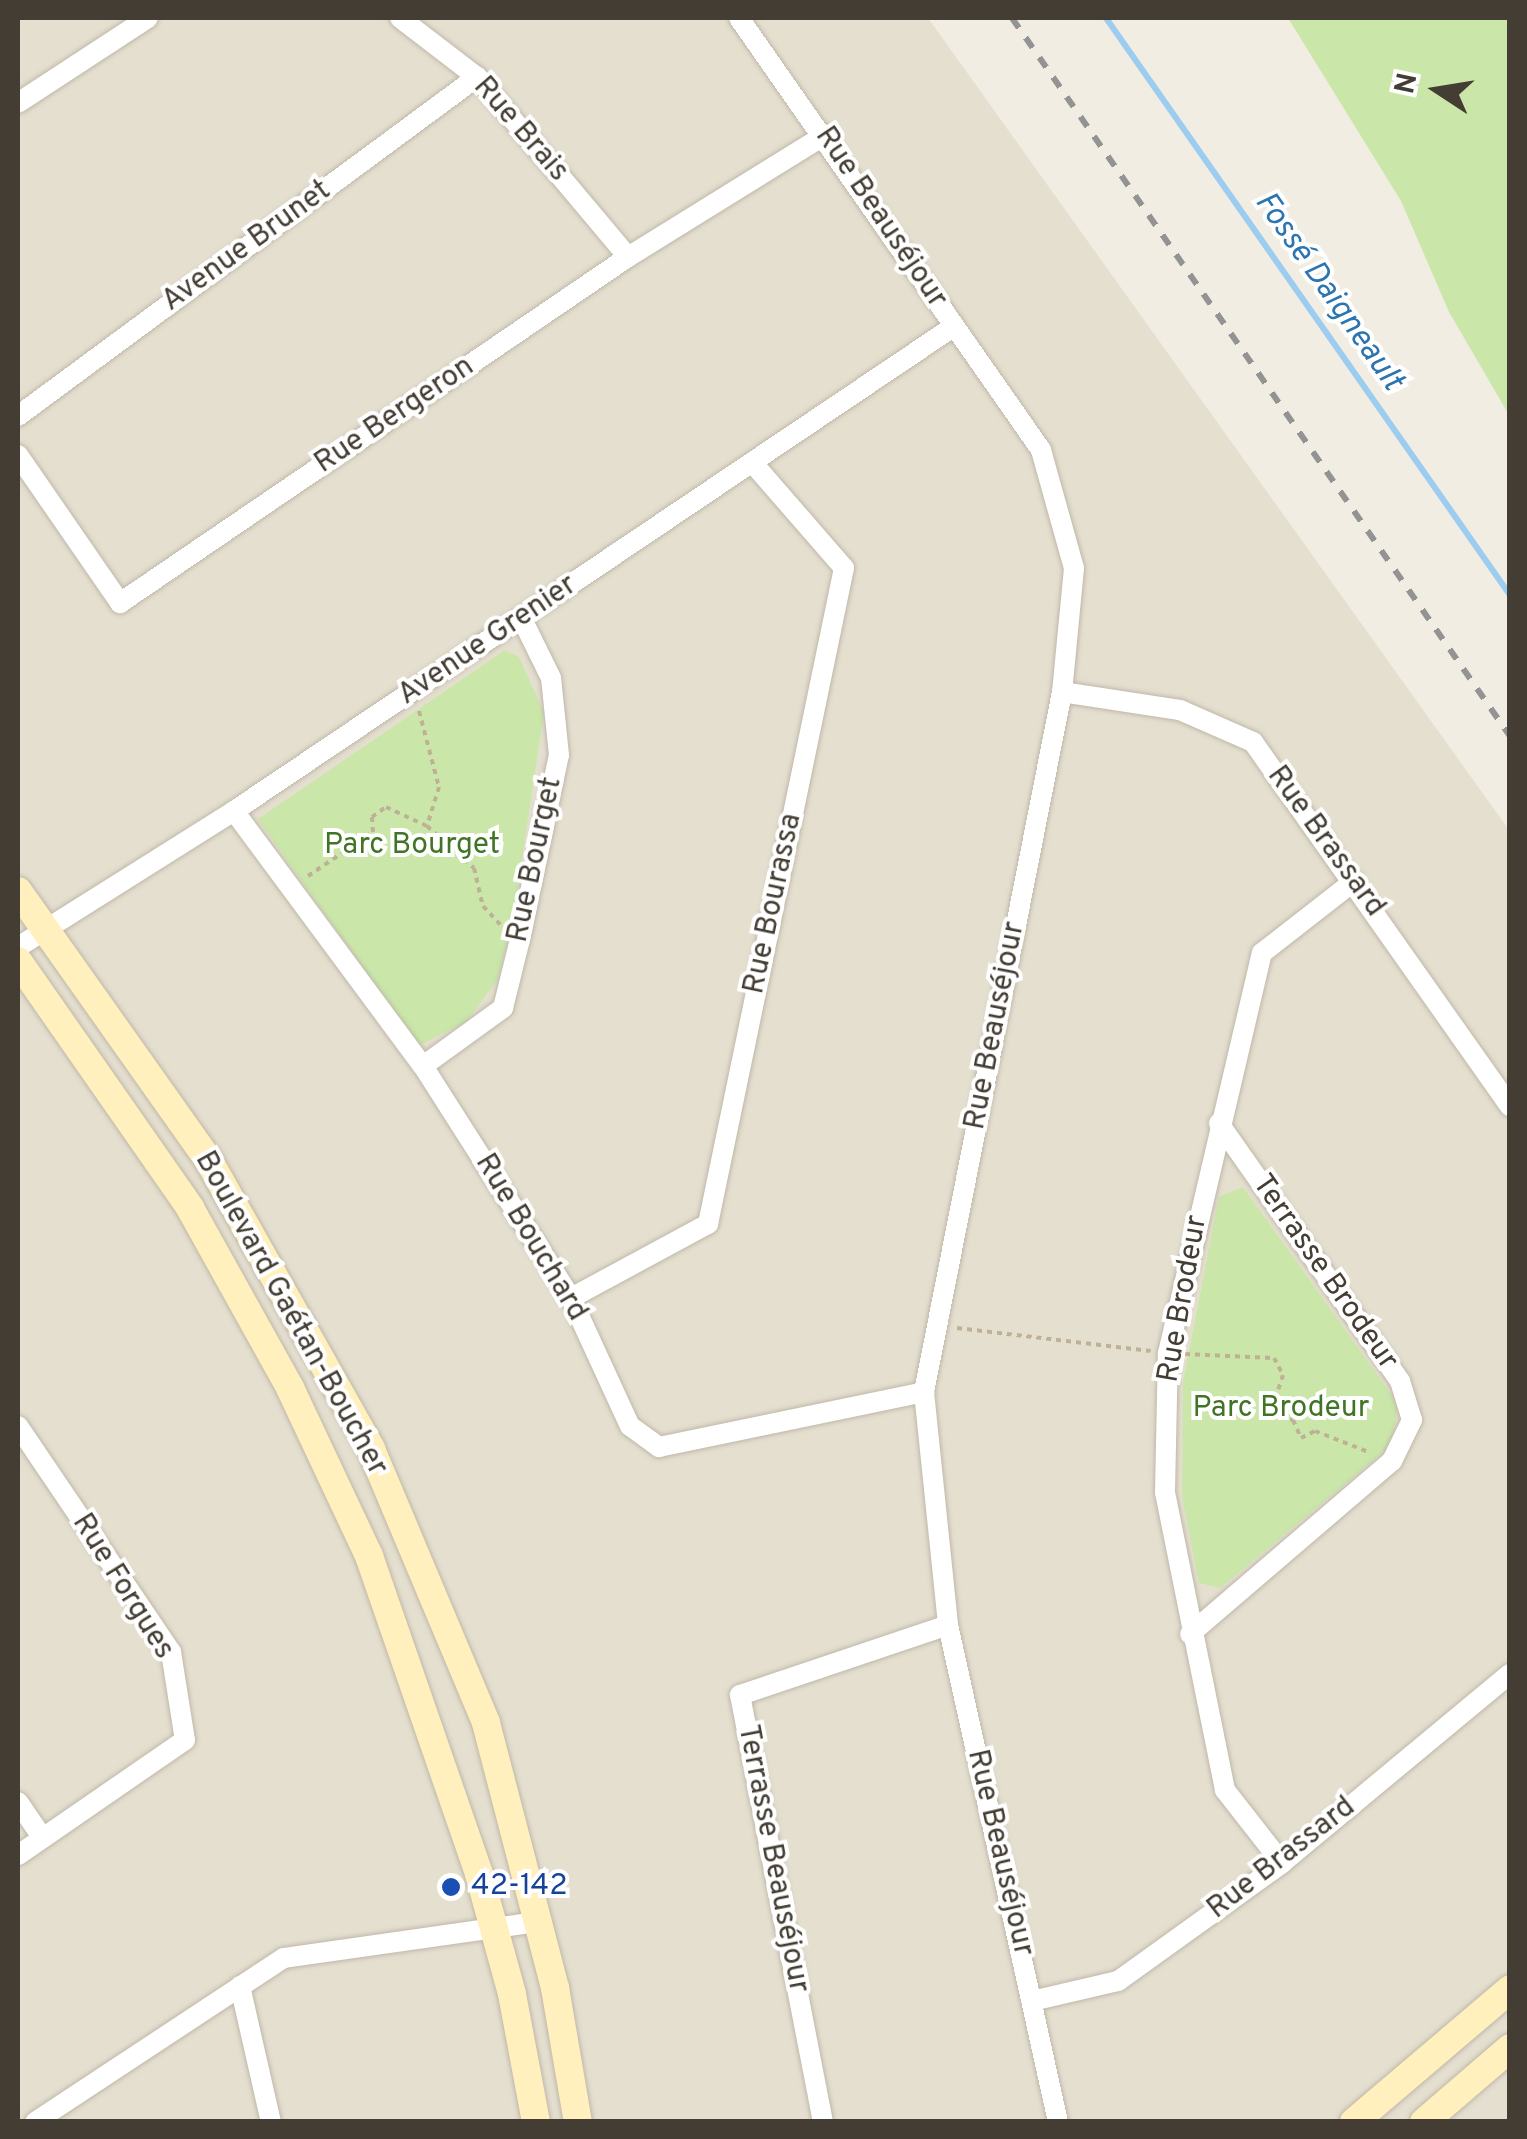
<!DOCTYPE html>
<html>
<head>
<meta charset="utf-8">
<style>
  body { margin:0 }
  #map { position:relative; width:1527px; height:2139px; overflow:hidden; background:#f1ede2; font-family:Overpass,sans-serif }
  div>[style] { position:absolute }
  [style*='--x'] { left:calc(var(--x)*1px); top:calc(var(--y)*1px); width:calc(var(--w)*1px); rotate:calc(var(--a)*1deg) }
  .residential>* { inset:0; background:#e5dfd0 }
  .green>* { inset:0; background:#cae7a9 }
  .stream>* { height:6px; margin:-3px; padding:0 3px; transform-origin:3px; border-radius:3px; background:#9cccf0 }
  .path>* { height:4px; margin-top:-2px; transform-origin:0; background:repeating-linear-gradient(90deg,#beb196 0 5px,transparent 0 10px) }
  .roads { filter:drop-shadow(0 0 2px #bfb8a8) drop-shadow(0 0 2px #bfb8a8) }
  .street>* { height:20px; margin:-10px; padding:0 10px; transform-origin:10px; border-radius:10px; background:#fff }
  .secondary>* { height:28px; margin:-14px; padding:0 14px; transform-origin:14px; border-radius:14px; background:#fff0be }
  .rail>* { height:6px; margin-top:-3px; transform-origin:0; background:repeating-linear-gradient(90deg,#939393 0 12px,transparent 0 24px) }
  .dots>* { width:28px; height:28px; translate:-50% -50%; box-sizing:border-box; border:5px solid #fff; border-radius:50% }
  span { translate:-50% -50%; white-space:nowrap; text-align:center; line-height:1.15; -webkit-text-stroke:8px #fff; paint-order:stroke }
  .street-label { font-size:30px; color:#433d33 }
  .park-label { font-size:30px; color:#427426 }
  .transit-label { font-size:30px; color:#164399 }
  .left { translate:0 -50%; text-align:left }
  .water-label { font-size:32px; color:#2c75ae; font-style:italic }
  .frame { position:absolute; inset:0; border:20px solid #433d33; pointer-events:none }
  .north { position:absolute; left:1387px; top:40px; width:100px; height:100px; -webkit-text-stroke:8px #fff; paint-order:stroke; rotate:282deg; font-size:28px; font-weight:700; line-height:40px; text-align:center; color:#433d33 }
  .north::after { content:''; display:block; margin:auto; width:35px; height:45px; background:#433d33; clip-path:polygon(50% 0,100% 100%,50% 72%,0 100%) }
</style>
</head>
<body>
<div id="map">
  <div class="residential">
    <div style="clip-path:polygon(18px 18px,928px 18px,1509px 830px,1509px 2121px,18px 2121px)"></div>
  </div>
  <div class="green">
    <div style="clip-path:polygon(1288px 18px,1509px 18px,1509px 415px,1449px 312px,1401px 201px)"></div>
    <div style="clip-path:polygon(505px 650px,519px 657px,544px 713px,513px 917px,498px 979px,466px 1022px,418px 1046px,258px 819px)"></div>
    <div style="clip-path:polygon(1243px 1187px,1398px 1404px,1393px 1444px,1220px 1588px,1199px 1583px,1182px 1496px,1183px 1382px,1219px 1197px)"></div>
  </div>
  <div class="stream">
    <div style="--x:1106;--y:18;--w:704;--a:55"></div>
  </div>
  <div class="path">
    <div style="--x:419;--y:711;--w:79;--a:75.3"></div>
    <div style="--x:439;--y:787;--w:41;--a:107.1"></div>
    <div style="--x:427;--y:826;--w:63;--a:41.8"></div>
    <div style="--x:474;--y:868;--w:39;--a:77"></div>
    <div style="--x:483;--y:906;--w:26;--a:47"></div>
    <div style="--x:308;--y:876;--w:78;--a:-34.1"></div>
    <div style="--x:373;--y:832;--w:15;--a:-94"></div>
    <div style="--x:372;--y:817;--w:17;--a:-36"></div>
    <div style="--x:386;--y:807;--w:45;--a:24.9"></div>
    <div style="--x:957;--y:1328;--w:195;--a:6.8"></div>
    <div style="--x:1185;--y:1354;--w:89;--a:2.6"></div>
    <div style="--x:1274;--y:1358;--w:19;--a:62"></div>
    <div style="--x:1283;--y:1375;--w:40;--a:108"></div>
    <div style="--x:1271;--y:1413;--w:23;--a:18"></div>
    <div style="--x:1293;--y:1420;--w:20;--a:66"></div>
    <div style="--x:1301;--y:1438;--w:16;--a:-27"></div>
    <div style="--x:1315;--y:1431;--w:60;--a:21.4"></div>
  </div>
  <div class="roads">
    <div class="street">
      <div style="--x:400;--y:18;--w:97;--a:37.5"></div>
      <div style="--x:477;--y:77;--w:235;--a:50"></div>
      <div style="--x:739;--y:18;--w:527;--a:55.04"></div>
      <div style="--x:1041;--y:450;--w:123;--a:74.4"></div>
      <div style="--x:1074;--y:568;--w:125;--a:95.5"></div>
      <div style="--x:1062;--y:692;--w:713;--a:101.15"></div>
      <div style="--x:924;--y:1392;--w:234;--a:84.1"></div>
      <div style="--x:948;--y:1625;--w:509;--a:77.52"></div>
      <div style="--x:18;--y:103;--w:155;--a:-33.2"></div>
      <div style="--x:18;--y:416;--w:571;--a:-36.45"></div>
      <div style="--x:18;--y:455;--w:180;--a:55.4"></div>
      <div style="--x:120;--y:603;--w:615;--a:-34.26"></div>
      <div style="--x:628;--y:257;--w:232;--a:-31.8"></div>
      <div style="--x:1062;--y:692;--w:119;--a:8.7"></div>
      <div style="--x:1180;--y:710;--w:80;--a:23.7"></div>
      <div style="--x:1253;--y:742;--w:446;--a:54.8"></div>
      <div style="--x:234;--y:811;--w:317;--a:53.5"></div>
      <div style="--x:423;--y:1066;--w:275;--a:57.5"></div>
      <div style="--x:571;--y:1298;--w:141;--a:65.3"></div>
      <div style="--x:630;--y:1426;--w:36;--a:36"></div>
      <div style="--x:659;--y:1447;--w:271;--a:-11.7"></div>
      <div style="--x:18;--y:947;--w:255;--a:-32.2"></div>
      <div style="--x:234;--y:811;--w:867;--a:-33.95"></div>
      <div style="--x:423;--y:1066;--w:99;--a:-35.9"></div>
      <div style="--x:503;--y:1008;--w:75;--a:-76.1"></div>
      <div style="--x:521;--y:935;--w:184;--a:-78.1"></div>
      <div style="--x:559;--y:755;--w:77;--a:-95.9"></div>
      <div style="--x:551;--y:678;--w:66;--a:-116.2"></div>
      <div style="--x:571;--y:1298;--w:156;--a:-28.4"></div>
      <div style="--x:708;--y:1224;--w:670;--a:-78.29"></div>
      <div style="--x:844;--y:568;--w:140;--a:-131"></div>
      <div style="--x:18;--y:1426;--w:273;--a:55.9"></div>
      <div style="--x:171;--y:1652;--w:89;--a:81"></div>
      <div style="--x:185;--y:1740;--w:203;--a:145.4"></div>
      <div style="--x:1190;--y:1634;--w:266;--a:-40.6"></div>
      <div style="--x:1392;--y:1461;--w:46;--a:-64"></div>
      <div style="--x:1412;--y:1420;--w:41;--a:-107.1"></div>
      <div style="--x:1400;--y:1381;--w:315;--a:-125.1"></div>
      <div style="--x:18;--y:1802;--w:42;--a:55.6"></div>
      <div style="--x:1282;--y:1863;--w:93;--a:-128"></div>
      <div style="--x:1225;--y:1790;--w:304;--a:-101.4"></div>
      <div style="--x:1165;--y:1492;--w:139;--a:-88.8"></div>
      <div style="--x:1168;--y:1353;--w:411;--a:-76.8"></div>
      <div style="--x:1262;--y:953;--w:117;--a:-38"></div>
      <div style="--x:240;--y:1986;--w:139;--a:77.2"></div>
      <div style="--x:1032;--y:2001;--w:88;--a:-13.1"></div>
      <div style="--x:1118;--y:1981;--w:202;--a:-35.7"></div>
      <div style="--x:1282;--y:1863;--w:296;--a:-39.7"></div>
      <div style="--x:35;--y:2122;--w:298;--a:-33.4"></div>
      <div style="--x:284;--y:1958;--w:256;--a:-8.1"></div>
      <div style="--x:823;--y:2122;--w:435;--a:-101"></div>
      <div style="--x:740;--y:1695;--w:219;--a:-18.6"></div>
    </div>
    <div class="secondary">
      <div style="--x:18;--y:891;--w:331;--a:54.7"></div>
      <div style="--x:209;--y:1161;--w:330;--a:60.6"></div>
      <div style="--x:371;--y:1449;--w:297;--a:67.2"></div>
      <div style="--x:486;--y:1723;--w:274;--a:75.4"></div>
      <div style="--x:555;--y:1988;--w:136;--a:80.3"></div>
      <div style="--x:18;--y:961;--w:301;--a:55.1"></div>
      <div style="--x:190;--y:1208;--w:206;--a:60.9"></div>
      <div style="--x:290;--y:1388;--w:186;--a:64.8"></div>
      <div style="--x:369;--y:1556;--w:336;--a:70.9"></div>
      <div style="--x:479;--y:1874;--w:124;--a:74.6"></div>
      <div style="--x:512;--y:1994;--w:130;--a:79.4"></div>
      <div style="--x:1354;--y:2122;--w:205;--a:-40.4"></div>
      <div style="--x:1424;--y:2122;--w:113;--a:-40.7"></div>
    </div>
  </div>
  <div class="rail">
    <div style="--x:1012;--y:18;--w:874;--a:55.26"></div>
  </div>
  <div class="dots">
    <div style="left:451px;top:1887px;background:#1a4fb4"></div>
  </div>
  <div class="street-label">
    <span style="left:520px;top:130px;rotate:49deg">Rue Brais</span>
    <span style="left:880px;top:218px;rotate:56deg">Rue Beauséjour</span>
    <span style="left:247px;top:247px;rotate:-36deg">Avenue Brunet</span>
    <span style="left:395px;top:416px;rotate:-34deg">Rue Bergeron</span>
    <span style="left:488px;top:641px;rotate:-34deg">Avenue Grenier</span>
    <span style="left:1325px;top:842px;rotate:54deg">Rue Brassard</span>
    <span style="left:536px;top:860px;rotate:-78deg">Rue Bourget</span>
    <span style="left:774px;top:904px;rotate:-78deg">Rue Bourassa</span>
    <span style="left:996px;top:1026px;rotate:-79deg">Rue Beauséjour</span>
    <span style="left:530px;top:1238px;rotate:59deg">Rue Bouchard</span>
    <span style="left:1324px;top:1273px;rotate:55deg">Terrasse Brodeur</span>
    <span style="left:1184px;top:1299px;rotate:-80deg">Rue Brodeur</span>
    <span style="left:290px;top:1314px;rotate:61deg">Boulevard Gaétan-Boucher</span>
    <span style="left:122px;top:1587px;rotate:58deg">Rue Forgues</span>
    <span style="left:999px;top:1853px;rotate:77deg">Rue Beauséjour</span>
    <span style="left:772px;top:1859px;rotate:79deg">Terrasse Beauséjour</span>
    <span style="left:1282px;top:1859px;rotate:-38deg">Rue Brassard</span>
  </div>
  <div class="park-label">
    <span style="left:412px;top:846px">Parc Bourget</span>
    <span style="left:1281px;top:1409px">Parc Brodeur</span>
  </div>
  <div class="transit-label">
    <span class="left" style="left:471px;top:1887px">42-142</span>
  </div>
  <div class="water-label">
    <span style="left:1328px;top:292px;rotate:55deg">Fossé Daigneault</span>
  </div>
  <div class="frame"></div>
  <div class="north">N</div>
</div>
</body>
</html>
